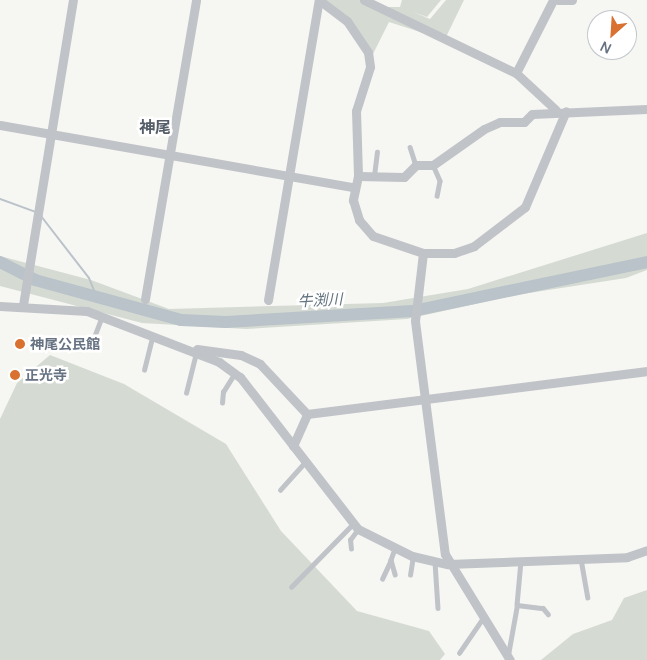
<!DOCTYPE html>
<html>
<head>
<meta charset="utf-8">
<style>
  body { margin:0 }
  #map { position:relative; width:647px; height:660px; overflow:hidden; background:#f6f6f3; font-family:Manrope,"Noto Sans JP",sans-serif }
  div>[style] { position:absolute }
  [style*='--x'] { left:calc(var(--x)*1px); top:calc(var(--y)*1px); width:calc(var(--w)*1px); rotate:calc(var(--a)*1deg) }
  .green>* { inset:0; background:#d5dbd3 }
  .stream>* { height:2px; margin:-1px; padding:0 1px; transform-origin:1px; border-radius:1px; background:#bac3c9 }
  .river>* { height:12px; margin:-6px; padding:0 6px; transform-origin:6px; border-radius:6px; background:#bac3c9 }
  .lane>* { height:4.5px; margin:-2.25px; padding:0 2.25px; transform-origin:2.25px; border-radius:2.25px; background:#c0c3c7 }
  .street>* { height:9px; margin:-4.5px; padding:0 4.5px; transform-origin:4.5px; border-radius:4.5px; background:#c0c3c7 }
  .dots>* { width:14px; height:14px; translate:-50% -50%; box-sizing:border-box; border:2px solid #fff; border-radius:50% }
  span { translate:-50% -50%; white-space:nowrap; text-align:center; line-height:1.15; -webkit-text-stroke:5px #fff; paint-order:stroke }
  .poi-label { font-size:14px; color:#677283; font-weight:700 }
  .left { translate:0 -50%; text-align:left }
  .water-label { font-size:15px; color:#63737f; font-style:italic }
  .quarter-label { font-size:16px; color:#545d68; font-weight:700 }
  .north { position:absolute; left:587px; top:10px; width:50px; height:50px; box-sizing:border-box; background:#fff; border:1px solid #c2c7cd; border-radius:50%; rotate:206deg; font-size:14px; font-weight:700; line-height:20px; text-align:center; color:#677283 }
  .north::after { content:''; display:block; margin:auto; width:18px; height:22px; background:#d97130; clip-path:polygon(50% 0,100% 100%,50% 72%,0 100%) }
</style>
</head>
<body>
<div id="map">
  <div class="green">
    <div style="clip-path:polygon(319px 0,361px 0,378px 7px,400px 7px,402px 0,441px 0,427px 17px,413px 12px,430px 19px,446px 0,464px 0,446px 37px,443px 32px,445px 40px,389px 22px,373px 54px,335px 9px)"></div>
    <div style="clip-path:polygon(647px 233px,647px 270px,626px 278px,516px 295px,407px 319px,246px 329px,142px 323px,0 286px,0 256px,91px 280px,169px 309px,383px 303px,468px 289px)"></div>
    <div style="clip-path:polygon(50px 355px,124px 384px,226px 444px,281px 531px,357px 611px,429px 631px,445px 654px,440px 660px,0 660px,0 419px,17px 383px)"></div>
    <div style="clip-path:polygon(647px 590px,647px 660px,541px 660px,573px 634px,612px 620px,624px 598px)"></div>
  </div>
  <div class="stream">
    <div style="--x:0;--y:199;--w:37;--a:20"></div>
    <div style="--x:41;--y:216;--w:78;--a:52.3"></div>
    <div style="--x:89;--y:278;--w:18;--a:68"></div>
  </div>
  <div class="river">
    <div style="--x:0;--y:262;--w:39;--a:27"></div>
    <div style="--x:35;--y:280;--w:151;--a:15.3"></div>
    <div style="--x:181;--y:320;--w:45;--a:2.5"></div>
    <div style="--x:226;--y:322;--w:187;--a:-3.4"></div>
    <div style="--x:413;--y:311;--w:239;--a:-11.8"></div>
  </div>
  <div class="lane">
    <div style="--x:410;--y:147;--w:19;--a:72"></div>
    <div style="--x:433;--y:165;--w:17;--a:66"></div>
    <div style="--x:440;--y:181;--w:15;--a:101"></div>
    <div style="--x:374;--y:176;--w:24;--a:-83"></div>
    <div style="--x:91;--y:345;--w:31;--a:-69"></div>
    <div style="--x:144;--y:370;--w:34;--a:-76"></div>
    <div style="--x:186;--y:393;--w:41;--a:-76"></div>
    <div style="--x:222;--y:403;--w:11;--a:-85"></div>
    <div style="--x:223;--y:392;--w:22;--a:-58"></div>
    <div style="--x:280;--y:490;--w:36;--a:-48"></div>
    <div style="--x:351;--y:549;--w:9;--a:-96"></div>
    <div style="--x:350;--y:540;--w:14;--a:-54"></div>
    <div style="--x:395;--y:549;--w:12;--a:110"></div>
    <div style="--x:391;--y:560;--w:15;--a:74"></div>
    <div style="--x:581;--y:559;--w:39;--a:80"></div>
    <div style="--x:521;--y:561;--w:44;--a:95.2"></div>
    <div style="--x:517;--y:605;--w:26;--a:7"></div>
    <div style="--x:543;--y:608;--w:8;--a:50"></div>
    <div style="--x:435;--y:562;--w:46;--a:86.3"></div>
    <div style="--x:410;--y:575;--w:18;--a:-81"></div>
    <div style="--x:382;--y:579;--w:21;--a:-65"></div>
    <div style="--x:291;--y:587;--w:88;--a:-45.5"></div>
    <div style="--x:459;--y:653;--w:42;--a:-55.6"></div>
    <div style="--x:508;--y:655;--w:51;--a:-79.8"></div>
  </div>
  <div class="street">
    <div style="--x:319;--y:0;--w:35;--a:37"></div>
    <div style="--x:347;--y:21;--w:37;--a:56"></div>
    <div style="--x:368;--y:52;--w:15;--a:82"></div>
    <div style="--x:370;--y:67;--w:46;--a:107.7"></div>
    <div style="--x:356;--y:111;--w:65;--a:88.2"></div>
    <div style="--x:358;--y:176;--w:25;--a:102"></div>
    <div style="--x:353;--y:200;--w:21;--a:73"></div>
    <div style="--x:359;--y:220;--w:21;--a:49"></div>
    <div style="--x:373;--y:236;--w:53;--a:18.8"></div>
    <div style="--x:423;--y:253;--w:31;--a:0"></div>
    <div style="--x:454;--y:253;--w:21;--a:-19"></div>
    <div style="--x:474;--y:246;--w:64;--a:-37.4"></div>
    <div style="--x:525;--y:207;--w:104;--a:-66.9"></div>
    <div style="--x:364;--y:0;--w:169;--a:25.7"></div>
    <div style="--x:516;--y:73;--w:54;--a:42.8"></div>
    <div style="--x:558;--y:0;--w:14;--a:0"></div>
    <div style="--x:516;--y:73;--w:82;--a:-63.1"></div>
    <div style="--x:0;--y:125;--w:358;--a:10"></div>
    <div style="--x:358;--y:176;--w:46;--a:1.2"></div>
    <div style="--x:404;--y:177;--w:17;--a:-45"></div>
    <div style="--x:416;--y:165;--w:17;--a:0"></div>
    <div style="--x:433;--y:165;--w:62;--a:-35.2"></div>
    <div style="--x:484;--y:129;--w:17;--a:-24"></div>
    <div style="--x:500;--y:122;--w:24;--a:0"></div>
    <div style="--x:524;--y:122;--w:11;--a:-45"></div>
    <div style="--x:532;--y:114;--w:115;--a:-2.5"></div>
    <div style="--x:423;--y:253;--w:68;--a:96.7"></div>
    <div style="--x:415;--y:321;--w:235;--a:82.7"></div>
    <div style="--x:445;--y:554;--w:124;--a:58.5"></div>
    <div style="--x:145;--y:299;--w:303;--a:-80.3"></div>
    <div style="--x:268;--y:300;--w:304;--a:-80.4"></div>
    <div style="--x:23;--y:305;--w:309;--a:-80.7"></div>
    <div style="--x:0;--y:306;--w:87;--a:3.3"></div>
    <div style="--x:87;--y:311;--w:142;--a:21.1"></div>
    <div style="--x:219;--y:362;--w:26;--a:36"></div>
    <div style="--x:240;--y:377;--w:192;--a:52.2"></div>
    <div style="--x:358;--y:529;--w:60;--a:26.6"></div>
    <div style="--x:412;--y:556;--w:37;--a:13"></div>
    <div style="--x:448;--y:564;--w:179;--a:-2.2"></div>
    <div style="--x:627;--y:557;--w:21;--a:-19"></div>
    <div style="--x:197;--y:349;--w:44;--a:7.8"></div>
    <div style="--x:241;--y:355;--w:21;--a:25"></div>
    <div style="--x:260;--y:364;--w:69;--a:46.8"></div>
    <div style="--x:307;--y:414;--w:343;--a:-7.2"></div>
    <div style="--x:293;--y:446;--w:35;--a:-66"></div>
  </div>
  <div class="dots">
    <div style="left:20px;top:344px;background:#d97130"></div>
    <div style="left:15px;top:375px;background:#d97130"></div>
  </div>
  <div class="poi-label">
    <span class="left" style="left:30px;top:344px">神尾公民館</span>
    <span class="left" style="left:25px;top:375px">正光寺</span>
  </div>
  <div class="water-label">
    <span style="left:320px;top:300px;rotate:-3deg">牛渕川</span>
  </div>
  <div class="quarter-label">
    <span style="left:155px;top:127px">神尾</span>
  </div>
  <div class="north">N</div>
</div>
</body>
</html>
